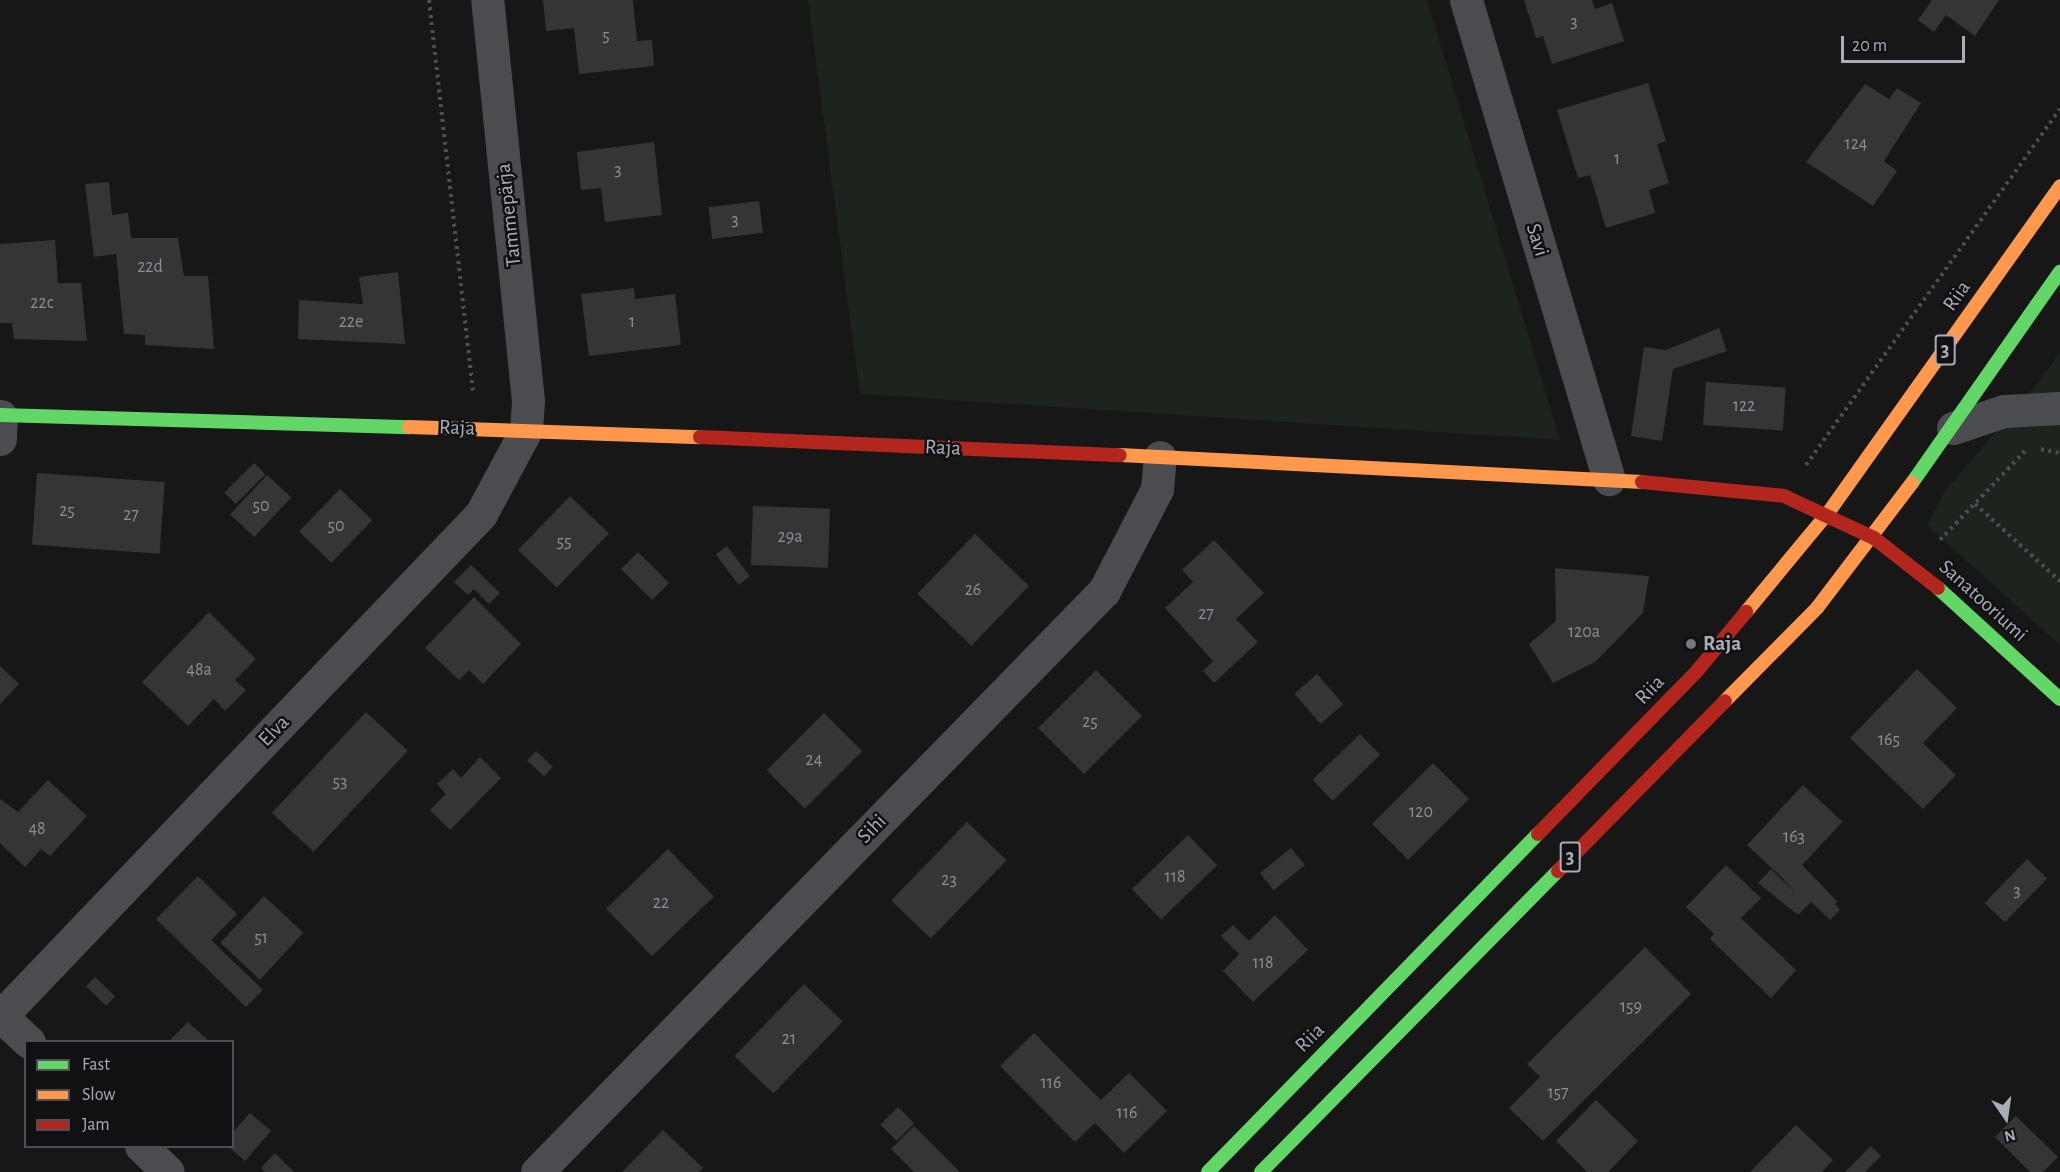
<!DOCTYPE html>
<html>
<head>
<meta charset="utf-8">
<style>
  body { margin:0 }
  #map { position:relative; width:2060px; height:1172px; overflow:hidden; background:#171717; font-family:"Alegreya Sans",sans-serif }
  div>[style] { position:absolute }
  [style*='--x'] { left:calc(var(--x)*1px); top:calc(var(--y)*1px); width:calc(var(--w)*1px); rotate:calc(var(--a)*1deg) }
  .green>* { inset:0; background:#1d241e }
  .building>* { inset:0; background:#353536; transform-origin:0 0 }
  .path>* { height:4px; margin-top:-2px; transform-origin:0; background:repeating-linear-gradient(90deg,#4d4e52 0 3px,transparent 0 7.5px) }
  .street>* { height:33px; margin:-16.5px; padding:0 16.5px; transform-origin:16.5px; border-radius:16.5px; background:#4b4c50 }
  .fast>* { height:14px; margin:-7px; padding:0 7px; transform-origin:7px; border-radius:7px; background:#63d668 }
  .slow>* { height:14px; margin:-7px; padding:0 7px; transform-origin:7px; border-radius:7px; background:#ff974d }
  .jam>* { height:14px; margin:-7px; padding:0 7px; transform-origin:7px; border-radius:7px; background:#b3261e }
  .dots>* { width:16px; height:16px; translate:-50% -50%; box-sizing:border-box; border:3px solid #111113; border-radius:50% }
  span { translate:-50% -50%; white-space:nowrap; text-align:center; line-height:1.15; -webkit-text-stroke:5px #111113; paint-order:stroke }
  .number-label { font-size:18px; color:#8b8f98 }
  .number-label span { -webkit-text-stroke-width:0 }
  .shield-label span { padding:2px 4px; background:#111113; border:2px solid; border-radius:4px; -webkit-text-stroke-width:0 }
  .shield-label { font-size:20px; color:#a8adb8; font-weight:700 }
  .street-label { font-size:21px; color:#a8adb8 }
  .poi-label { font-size:21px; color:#a8adb8; font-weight:700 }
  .left { translate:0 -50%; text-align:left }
  .legend { position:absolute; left:24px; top:1040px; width:210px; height:108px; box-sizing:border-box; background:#111113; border:2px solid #4d4f55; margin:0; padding:8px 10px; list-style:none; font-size:18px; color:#a8adb8 }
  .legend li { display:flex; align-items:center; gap:12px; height:30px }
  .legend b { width:30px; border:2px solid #4d4f55 }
  .north { position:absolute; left:1976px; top:1088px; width:60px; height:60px; -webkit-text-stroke:4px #111113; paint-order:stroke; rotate:167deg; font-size:16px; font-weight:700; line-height:24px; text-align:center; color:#a8adb8 }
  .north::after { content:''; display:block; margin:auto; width:21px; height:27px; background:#a8adb8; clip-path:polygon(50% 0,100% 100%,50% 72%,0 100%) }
  .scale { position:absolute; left:1841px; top:36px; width:124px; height:27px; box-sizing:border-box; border:3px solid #a8adb8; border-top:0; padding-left:8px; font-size:18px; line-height:21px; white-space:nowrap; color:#a8adb8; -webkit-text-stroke:4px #111113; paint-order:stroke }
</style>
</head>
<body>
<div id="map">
  <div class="green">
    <div style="clip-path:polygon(808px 0,1427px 0,1560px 440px,860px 394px)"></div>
    <div style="clip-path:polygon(2060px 352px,2060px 645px,1927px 525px,1945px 491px,2037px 384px)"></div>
  </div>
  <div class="building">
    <div style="clip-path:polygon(543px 0,633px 0,637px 41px,652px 40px,654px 66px,579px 74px,574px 28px,546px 31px)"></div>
    <div style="clip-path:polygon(1524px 0,1592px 0,1595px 9px,1612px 3px,1624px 41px,1552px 64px,1543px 36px,1536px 38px)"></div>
    <div style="clip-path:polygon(1932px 0,1999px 0,1975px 36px,1946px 15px,1934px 32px,1918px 20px)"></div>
    <div style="clip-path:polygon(1648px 83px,1666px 141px,1657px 144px,1669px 183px,1649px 190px,1655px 213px,1606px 228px,1590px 175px,1578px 178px,1557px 110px)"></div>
    <div style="clip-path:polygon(1865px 84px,1889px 99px,1897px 88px,1921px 103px,1884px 161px,1897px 171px,1873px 206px,1806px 162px)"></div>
    <div style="clip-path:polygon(654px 142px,662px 215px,605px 222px,601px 188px,581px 190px,577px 152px)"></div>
    <div style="clip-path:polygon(109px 182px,112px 215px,128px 213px,131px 238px,178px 238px,184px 276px,208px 276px,214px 349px,145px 345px,145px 335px,124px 334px,116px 254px,94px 257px,85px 184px)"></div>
    <div style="left:759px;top:201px;width:32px;height:51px;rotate:83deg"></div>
    <div style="clip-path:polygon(55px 240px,58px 283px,81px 283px,87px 341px,14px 339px,12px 323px,0 323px,0 244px)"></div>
    <div style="clip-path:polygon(398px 272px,405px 344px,298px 339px,299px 300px,363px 304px,359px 277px)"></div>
    <div style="clip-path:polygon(634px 288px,635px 299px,675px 294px,681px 345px,589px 356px,581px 294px)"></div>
    <div style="clip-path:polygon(1719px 328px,1727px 351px,1673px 369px,1662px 441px,1631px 436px,1644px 347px,1666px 350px)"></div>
    <div style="left:1706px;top:382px;width:80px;height:43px;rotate:4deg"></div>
    <div style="left:254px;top:463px;width:16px;height:42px;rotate:45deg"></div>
    <div style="left:37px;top:473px;width:128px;height:72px;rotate:4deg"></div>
    <div style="left:267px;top:475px;width:33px;height:54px;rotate:43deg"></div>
    <div style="left:340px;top:489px;width:45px;height:59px;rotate:44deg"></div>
    <div style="left:570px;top:496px;width:54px;height:75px;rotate:44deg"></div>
    <div style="left:753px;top:506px;width:77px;height:59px;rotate:2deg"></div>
    <div style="left:975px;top:534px;width:75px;height:83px;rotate:44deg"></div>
    <div style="clip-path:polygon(1214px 540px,1264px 593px,1236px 619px,1258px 642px,1214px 683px,1203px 671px,1213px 661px,1165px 608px,1193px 582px,1182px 570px)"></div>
    <div style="left:727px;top:546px;width:38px;height:14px;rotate:53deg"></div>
    <div style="left:638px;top:552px;width:44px;height:24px;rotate:45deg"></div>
    <div style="clip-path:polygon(471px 565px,500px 593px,489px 604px,474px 589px,468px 595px,454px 582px)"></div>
    <div style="clip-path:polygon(1555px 568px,1649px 576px,1643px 613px,1595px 662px,1553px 683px,1529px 644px,1556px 621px)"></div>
    <div style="clip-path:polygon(474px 597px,521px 644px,483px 684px,469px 670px,459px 680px,425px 648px)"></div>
    <div style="clip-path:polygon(209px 612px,256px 659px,235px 680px,246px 690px,225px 711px,214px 699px,188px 726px,142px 682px)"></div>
    <div style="clip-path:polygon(0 666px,19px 684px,0 704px)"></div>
    <div style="clip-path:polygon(1917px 669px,1957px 708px,1923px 743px,1956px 775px,1923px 809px,1850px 738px)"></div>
    <div style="left:1096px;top:670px;width:65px;height:82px;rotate:45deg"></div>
    <div style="left:1317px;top:674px;width:40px;height:30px;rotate:49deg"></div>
    <div style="left:366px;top:712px;width:57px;height:138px;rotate:43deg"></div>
    <div style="left:824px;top:713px;width:54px;height:81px;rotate:45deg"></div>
    <div style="left:1360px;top:734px;width:29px;height:66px;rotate:46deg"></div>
    <div style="left:536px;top:751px;width:23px;height:13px;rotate:43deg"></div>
    <div style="clip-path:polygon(480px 757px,501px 778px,450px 830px,430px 810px,446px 794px,437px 784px,453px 769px,461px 778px)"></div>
    <div style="left:1433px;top:763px;width:51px;height:86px;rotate:45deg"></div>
    <div style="clip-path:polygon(48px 780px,87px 816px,50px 856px,41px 849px,25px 867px,0 843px,0 799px,18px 812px)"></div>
    <div style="left:1803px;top:785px;width:54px;height:82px;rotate:43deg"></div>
    <div style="left:967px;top:822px;width:55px;height:109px;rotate:44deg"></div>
    <div style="left:1188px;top:835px;width:42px;height:78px;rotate:46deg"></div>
    <div style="left:1291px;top:848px;width:22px;height:40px;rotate:51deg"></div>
    <div style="left:668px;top:849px;width:66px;height:86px;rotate:46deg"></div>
    <div style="left:2027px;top:859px;width:28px;height:61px;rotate:44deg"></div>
    <div style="clip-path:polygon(1800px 863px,1837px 901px,1835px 904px,1840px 910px,1830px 920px,1811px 902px,1798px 915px,1758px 883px,1771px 869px,1796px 893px,1784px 880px)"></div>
    <div style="clip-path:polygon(1726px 865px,1761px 898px,1741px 918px,1796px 970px,1771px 998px,1710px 939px,1714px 934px,1686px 907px)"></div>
    <div style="clip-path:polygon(198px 876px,237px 914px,211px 940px,263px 990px,246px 1007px,156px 919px)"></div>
    <div style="left:264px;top:896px;width:54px;height:64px;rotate:43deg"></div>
    <div style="clip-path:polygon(1275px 915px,1308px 950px,1253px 1002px,1223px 971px,1239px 954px,1221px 936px,1233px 925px,1249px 941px)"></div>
    <div style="clip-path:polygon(1645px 947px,1691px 994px,1543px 1141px,1509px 1108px,1540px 1077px,1527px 1064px)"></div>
    <div style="left:95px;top:977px;width:28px;height:13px;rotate:44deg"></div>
    <div style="left:804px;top:984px;width:54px;height:100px;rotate:44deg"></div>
    <div style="clip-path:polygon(188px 1022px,209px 1041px,169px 1041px)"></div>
    <div style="clip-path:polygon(1034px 1033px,1101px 1100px,1129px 1073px,1167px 1111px,1124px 1153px,1095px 1123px,1075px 1142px,1000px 1066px)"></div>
    <div style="clip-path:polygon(1596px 1100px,1638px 1141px,1608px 1172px,1587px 1172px,1556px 1141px)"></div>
    <div style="left:898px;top:1107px;width:23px;height:25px;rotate:45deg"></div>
    <div style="clip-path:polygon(250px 1113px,271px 1131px,245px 1161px,228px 1146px,232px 1146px,232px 1133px)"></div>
    <div style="clip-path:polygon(2016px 1116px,2058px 1157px,2043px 1172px,2030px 1172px,1995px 1137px)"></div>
    <div style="clip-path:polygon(1796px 1125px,1833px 1160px,1822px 1172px,1750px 1172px)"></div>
    <div style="clip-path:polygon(914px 1126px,960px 1172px,914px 1172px,891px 1149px)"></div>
    <div style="clip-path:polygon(663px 1130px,703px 1168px,699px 1172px,622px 1172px)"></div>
    <div style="clip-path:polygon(1871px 1146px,1881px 1156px,1865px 1172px,1845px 1172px)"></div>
    <div style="clip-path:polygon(275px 1153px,294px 1172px,265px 1172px,261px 1168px)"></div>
  </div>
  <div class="path">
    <div style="--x:429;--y:0;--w:394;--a:83.6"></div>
    <div style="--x:2041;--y:449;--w:19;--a:12"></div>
    <div style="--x:1806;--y:465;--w:437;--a:-54.5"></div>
    <div style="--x:1975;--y:504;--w:115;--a:42.2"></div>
    <div style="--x:1940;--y:540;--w:127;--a:-46.3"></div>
  </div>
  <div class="street">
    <div style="--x:1466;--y:0;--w:500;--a:73.4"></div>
    <div style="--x:1953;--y:428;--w:54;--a:-18.4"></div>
    <div style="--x:2004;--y:411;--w:56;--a:-3.1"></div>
    <div style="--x:0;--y:439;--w:23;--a:-88"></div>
    <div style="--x:1;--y:1016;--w:38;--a:43"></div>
    <div style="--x:0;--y:1017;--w:696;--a:-46.28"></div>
    <div style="--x:481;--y:514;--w:95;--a:-61.8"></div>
    <div style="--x:526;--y:430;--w:29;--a:-86"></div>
    <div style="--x:528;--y:401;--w:403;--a:-95.8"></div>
    <div style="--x:141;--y:1146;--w:37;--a:44"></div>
    <div style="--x:537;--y:1172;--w:812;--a:-45.7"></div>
    <div style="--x:1104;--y:591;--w:115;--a:-62.5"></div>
    <div style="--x:1157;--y:489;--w:32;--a:-85"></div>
  </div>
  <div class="fast">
    <div style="--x:0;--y:415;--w:409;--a:1.7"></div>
    <div style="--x:1912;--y:483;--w:258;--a:-55"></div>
    <div style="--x:1938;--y:588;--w:165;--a:42.3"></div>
    <div style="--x:1208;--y:1172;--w:472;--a:-45.7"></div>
    <div style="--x:1261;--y:1172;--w:423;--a:-45.4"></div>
  </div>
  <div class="slow">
    <div style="--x:409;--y:427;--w:291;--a:2"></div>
    <div style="--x:1120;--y:455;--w:523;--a:2.96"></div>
    <div style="--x:1746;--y:612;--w:129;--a:-50.4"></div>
    <div style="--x:1828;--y:513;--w:401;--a:-54.6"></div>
    <div style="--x:1725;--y:701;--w:131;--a:-45.3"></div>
    <div style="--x:1817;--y:608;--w:157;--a:-52.8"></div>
  </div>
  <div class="jam">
    <div style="--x:700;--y:437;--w:420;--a:2.5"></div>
    <div style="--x:1642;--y:482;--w:143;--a:5.6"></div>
    <div style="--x:1784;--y:496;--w:99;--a:25"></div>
    <div style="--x:1874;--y:538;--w:81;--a:38"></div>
    <div style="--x:1538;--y:834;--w:228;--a:-45.7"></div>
    <div style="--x:1697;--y:671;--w:77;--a:-50.3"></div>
    <div style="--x:1558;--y:871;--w:238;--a:-45.5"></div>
  </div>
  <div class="dots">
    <div style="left:1691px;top:644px;background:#757880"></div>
  </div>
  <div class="number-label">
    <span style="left:1574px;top:22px">3</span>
    <span style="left:606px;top:36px">5</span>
    <span style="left:1856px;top:144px">124</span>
    <span style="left:1617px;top:159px">1</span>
    <span style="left:618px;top:170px">3</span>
    <span style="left:735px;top:220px">3</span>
    <span style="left:150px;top:267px">22d</span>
    <span style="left:42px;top:303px">22c</span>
    <span style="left:351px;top:322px">22e</span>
    <span style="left:632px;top:322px">1</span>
    <span style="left:1744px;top:406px">122</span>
    <span style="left:261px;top:506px">50</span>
    <span style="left:67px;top:511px">25</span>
    <span style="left:131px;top:515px">27</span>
    <span style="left:336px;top:526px">50</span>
    <span style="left:790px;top:537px">29a</span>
    <span style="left:564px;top:542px">55</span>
    <span style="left:973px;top:590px">26</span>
    <span style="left:1206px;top:614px">27</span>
    <span style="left:1584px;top:632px">120a</span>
    <span style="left:199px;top:670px">48a</span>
    <span style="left:1090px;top:722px">25</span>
    <span style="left:1889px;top:740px">165</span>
    <span style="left:814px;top:760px">24</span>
    <span style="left:340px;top:782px">53</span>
    <span style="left:1421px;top:812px">120</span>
    <span style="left:37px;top:829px">48</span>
    <span style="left:1794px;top:837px">163</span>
    <span style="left:1175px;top:877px">118</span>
    <span style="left:949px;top:880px">23</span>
    <span style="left:2017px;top:891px">3</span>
    <span style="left:661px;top:903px">22</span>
    <span style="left:261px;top:938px">51</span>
    <span style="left:1263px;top:963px">118</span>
    <span style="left:1631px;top:1007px">159</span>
    <span style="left:789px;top:1039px">21</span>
    <span style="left:1051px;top:1083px">116</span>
    <span style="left:1558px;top:1093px">157</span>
    <span style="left:1127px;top:1113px">116</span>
  </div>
  <div class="shield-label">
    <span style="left:1945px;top:350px">3</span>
    <span style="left:1570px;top:857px">3</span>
  </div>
  <div class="street-label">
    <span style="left:509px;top:215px;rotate:-96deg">Tammepärja</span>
    <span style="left:1537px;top:240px;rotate:73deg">Savi</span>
    <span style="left:1957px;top:296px;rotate:-55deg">Riia</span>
    <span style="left:457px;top:428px;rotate:2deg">Raja</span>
    <span style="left:943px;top:448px;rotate:3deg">Raja</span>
    <span style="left:1983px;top:601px;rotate:42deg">Sanatooriumi</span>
    <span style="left:1650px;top:690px;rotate:-46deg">Riia</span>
    <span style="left:274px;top:731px;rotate:-46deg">Elva</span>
    <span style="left:872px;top:829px;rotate:-46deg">Sihi</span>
    <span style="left:1310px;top:1038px;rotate:-45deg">Riia</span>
  </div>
  <div class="poi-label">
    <span class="left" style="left:1703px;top:644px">Raja</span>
  </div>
  <ul class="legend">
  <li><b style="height:8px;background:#63d668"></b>Fast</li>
  <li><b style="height:8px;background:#ff974d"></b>Slow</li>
  <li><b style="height:8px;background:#b3261e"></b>Jam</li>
  </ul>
  <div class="north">N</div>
  <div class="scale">20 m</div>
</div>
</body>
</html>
